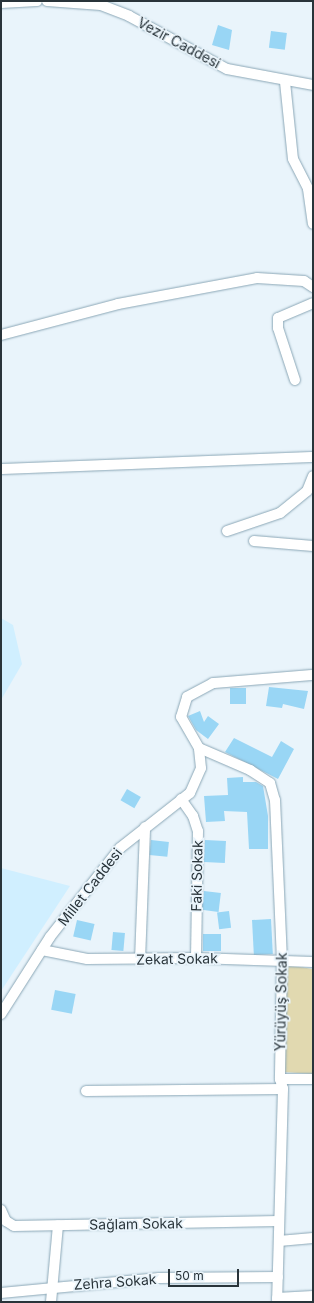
<!DOCTYPE html>
<html>
<head>
<meta charset="utf-8">
<style>
  body { margin:0 }
  #map { position:relative; width:314px; height:1303px; overflow:hidden; background:#e9f4fb; font-family:Inter,sans-serif }
  div>[style] { position:absolute }
  [style*='--x'] { left:calc(var(--x)*1px); top:calc(var(--y)*1px); width:calc(var(--w)*1px); rotate:calc(var(--a)*1deg) }
  .built>* { inset:0; background:#d0efff }
  .green>* { inset:0; background:#e1d9b0 }
  .building>* { inset:0; background:#99d6f5; transform-origin:0 0 }
  .roads { filter:drop-shadow(0 0 1px #8ba7b6) drop-shadow(0 0 1px #8ba7b6) }
  .minor>* { height:10px; margin:-5px; padding:0 5px; transform-origin:5px; border-radius:5px; background:#fff }
  span { translate:-50% -50%; white-space:nowrap; text-align:center; line-height:1.15; -webkit-text-stroke:3.5px #e9f4fb; paint-order:stroke }
  .street-label { font-size:14px; color:#29343a }
  .frame { position:absolute; inset:0; border:2px solid #29343a; pointer-events:none }
  .scale { position:absolute; left:168px; top:1269px; width:71px; height:18px; box-sizing:border-box; border:2px solid #29343a; border-top:0; padding-left:5px; font-size:12px; line-height:14px; white-space:nowrap; color:#29343a; -webkit-text-stroke:3px #e9f4fb; paint-order:stroke }
</style>
</head>
<body>
<div id="map">
  <div class="built">
    <div style="clip-path:polygon(1px 618px,13px 625px,22px 664px,1px 700px)"></div>
    <div style="clip-path:polygon(1px 868px,70px 886px,1px 991px)"></div>
  </div>
  <div class="green">
    <div style="clip-path:polygon(287px 965px,313px 969px,313px 1074px,283px 1072px)"></div>
  </div>
  <div class="building">
    <div style="clip-path:polygon(218px 25px,232px 30px,229px 50px,212px 45px)"></div>
    <div style="left:271px;top:31px;width:16px;height:17px;rotate:7deg"></div>
    <div style="clip-path:polygon(269px 687px,308px 691px,304px 709px,283px 704px,282px 708px,266px 706px)"></div>
    <div style="left:230px;top:688px;width:16px;height:16px"></div>
    <div style="clip-path:polygon(200px 711px,204px 722px,208px 716px,219px 724px,208px 739px,196px 730px,188px 716px)"></div>
    <div style="clip-path:polygon(234px 738px,272px 757px,281px 741px,294px 749px,278px 779px,225px 752px)"></div>
    <div style="clip-path:polygon(243px 777px,243px 782px,256px 782px,263px 786px,268px 816px,268px 849px,249px 849px,247px 812px,224px 811px,225px 821px,206px 822px,204px 796px,228px 795px,227px 778px)"></div>
    <div style="left:127px;top:789px;width:16px;height:13px;rotate:30deg"></div>
    <div style="left:151px;top:840px;width:18px;height:15px;rotate:6deg"></div>
    <div style="left:205px;top:840px;width:21px;height:22px;rotate:3deg"></div>
    <div style="left:204px;top:891px;width:17px;height:19px;rotate:7deg"></div>
    <div style="left:229px;top:911px;width:17px;height:12px;rotate:83deg"></div>
    <div style="left:271px;top:919px;width:35px;height:19px;rotate:87deg"></div>
    <div style="left:77px;top:920px;width:18px;height:17px;rotate:13deg"></div>
    <div style="left:113px;top:932px;width:12px;height:18px;rotate:5deg"></div>
    <div style="left:203px;top:934px;width:18px;height:17px"></div>
    <div style="left:55px;top:990px;width:21px;height:20px;rotate:11deg"></div>
  </div>
  <div class="roads">
    <div class="minor">
      <div style="--x:47;--y:1;--w:54;--a:4.2"></div>
      <div style="--x:101;--y:5;--w:30;--a:21"></div>
      <div style="--x:129;--y:16;--w:111;--a:28.4"></div>
      <div style="--x:227;--y:69;--w:87;--a:10.5"></div>
      <div style="--x:1;--y:3;--w:36;--a:-3"></div>
      <div style="--x:285;--y:82;--w:77;--a:84.1"></div>
      <div style="--x:293;--y:159;--w:34;--a:63"></div>
      <div style="--x:308;--y:189;--w:35;--a:82"></div>
      <div style="--x:1;--y:335;--w:121;--a:-14.8"></div>
      <div style="--x:118;--y:304;--w:141;--a:-10.6"></div>
      <div style="--x:257;--y:278;--w:47;--a:3.7"></div>
      <div style="--x:304;--y:281;--w:11;--a:34"></div>
      <div style="--x:295;--y:380;--w:55;--a:-108.1"></div>
      <div style="--x:278;--y:328;--w:10;--a:-90"></div>
      <div style="--x:278;--y:318;--w:38;--a:-23"></div>
      <div style="--x:1;--y:469;--w:312;--a:-2.2"></div>
      <div style="--x:227;--y:531;--w:56;--a:-18.8"></div>
      <div style="--x:280;--y:513;--w:35;--a:-39"></div>
      <div style="--x:307;--y:491;--w:16;--a:-68"></div>
      <div style="--x:254;--y:541;--w:59;--a:4.8"></div>
      <div style="--x:199;--y:748;--w:56;--a:23.3"></div>
      <div style="--x:250;--y:770;--w:24;--a:33"></div>
      <div style="--x:270;--y:783;--w:18;--a:74"></div>
      <div style="--x:275;--y:800;--w:159;--a:87.5"></div>
      <div style="--x:282;--y:959;--w:120;--a:91"></div>
      <div style="--x:280;--y:1079;--w:10;--a:73"></div>
      <div style="--x:283;--y:1089;--w:213;--a:91.6"></div>
      <div style="--x:181;--y:799;--w:21;--a:55"></div>
      <div style="--x:193;--y:816;--w:16;--a:72"></div>
      <div style="--x:198;--y:831;--w:127;--a:90.9"></div>
      <div style="--x:42;--y:950;--w:46;--a:11.3"></div>
      <div style="--x:87;--y:959;--w:109;--a:-0.5"></div>
      <div style="--x:196;--y:958;--w:117;--a:2"></div>
      <div style="--x:140;--y:960;--w:133;--a:-87.8"></div>
      <div style="--x:1;--y:1014;--w:91;--a:-57.5"></div>
      <div style="--x:50;--y:937;--w:113;--a:-51.8"></div>
      <div style="--x:120;--y:848;--w:89;--a:-38.2"></div>
      <div style="--x:190;--y:793;--w:27;--a:-66"></div>
      <div style="--x:201;--y:768;--w:20;--a:-96"></div>
      <div style="--x:199;--y:748;--w:36;--a:-120"></div>
      <div style="--x:181;--y:717;--w:21;--a:-73"></div>
      <div style="--x:187;--y:697;--w:30;--a:-28"></div>
      <div style="--x:213;--y:683;--w:100;--a:-4.6"></div>
      <div style="--x:280;--y:1079;--w:33;--a:0"></div>
      <div style="--x:86;--y:1091;--w:197;--a:-0.6"></div>
      <div style="--x:1;--y:1210;--w:12;--a:66"></div>
      <div style="--x:6;--y:1221;--w:9;--a:32"></div>
      <div style="--x:14;--y:1226;--w:265;--a:-1.1"></div>
      <div style="--x:279;--y:1241;--w:34;--a:-5"></div>
      <div style="--x:1;--y:1293;--w:159;--a:-5.4"></div>
      <div style="--x:159;--y:1278;--w:119;--a:-0.5"></div>
      <div style="--x:277;--y:1298;--w:36;--a:-3"></div>
      <div style="--x:51;--y:1302;--w:77;--a:-84.8"></div>
    </div>
  </div>
  <div class="street-label">
    <span style="left:179px;top:43px;rotate:28deg">Vezir Caddesi</span>
    <span style="left:197px;top:876px;rotate:-89deg">Faki Sokak</span>
    <span style="left:90px;top:887px;rotate:-52deg">Millet Caddesi</span>
    <span style="left:177px;top:959px;rotate:-1deg">Zekat Sokak</span>
    <span style="left:281px;top:1002px;rotate:-89deg">Yürüyüş Sokak</span>
    <span style="left:136px;top:1224px;rotate:-1deg">Sağlam Sokak</span>
    <span style="left:115px;top:1282px;rotate:-4deg">Zehra Sokak</span>
  </div>
  <div class="frame"></div>
  <div class="scale">50 m</div>
</div>
</body>
</html>
